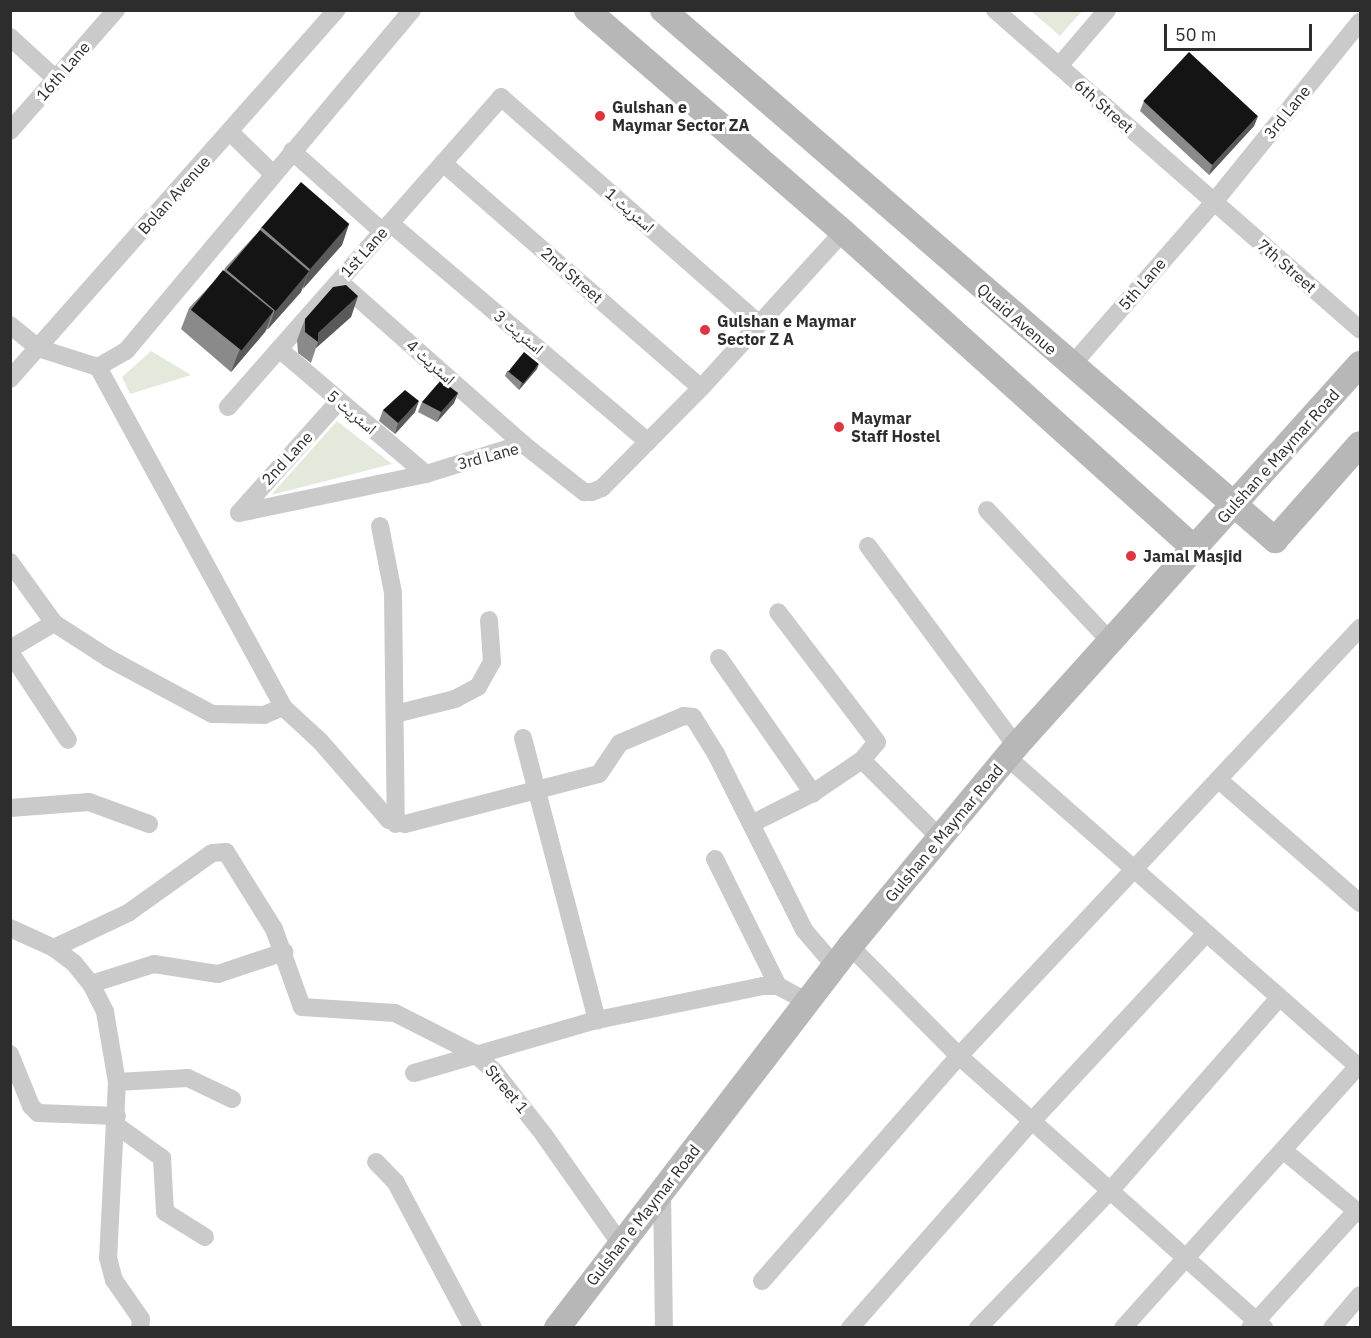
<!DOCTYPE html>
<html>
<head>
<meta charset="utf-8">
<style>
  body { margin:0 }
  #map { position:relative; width:1371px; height:1338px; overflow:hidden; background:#fff; font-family:"IBM Plex Sans","Noto Naskh Arabic",sans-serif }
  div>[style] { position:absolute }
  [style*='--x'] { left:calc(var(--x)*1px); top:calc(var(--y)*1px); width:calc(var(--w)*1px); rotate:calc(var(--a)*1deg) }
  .green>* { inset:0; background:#e3eadb }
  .minor>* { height:18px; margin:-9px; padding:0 9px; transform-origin:9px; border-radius:9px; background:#cacaca }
  .secondary>* { height:26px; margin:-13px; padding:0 13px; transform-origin:13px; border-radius:13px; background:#b7b7b7 }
  .wall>* { inset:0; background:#8a8a8a }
  .shaded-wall>* { inset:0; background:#5a5a5a }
  .building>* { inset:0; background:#141414; transform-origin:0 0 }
  .dots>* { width:16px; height:16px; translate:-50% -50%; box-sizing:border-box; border:3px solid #fff; border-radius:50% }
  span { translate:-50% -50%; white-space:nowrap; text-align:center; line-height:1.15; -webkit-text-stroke:6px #fff; paint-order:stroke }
  .street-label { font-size:16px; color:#2d2d2d }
  .poi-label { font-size:16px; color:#2d2d2d; font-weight:700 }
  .left { translate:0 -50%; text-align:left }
  .frame { position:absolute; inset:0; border:12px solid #2d2d2d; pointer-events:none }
  .scale { position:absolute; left:1164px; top:24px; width:148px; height:27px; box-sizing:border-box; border:3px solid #2d2d2d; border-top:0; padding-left:8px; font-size:18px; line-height:21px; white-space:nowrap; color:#2d2d2d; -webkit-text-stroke:4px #fff; paint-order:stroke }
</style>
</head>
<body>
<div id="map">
  <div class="green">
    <div style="clip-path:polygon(1031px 11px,1082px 11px,1060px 36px)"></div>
    <div style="clip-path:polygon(151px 351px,191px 375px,130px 394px,122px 377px)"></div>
    <div style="clip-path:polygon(337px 421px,392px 464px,271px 495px)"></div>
  </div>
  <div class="minor">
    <div style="--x:995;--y:10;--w:485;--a:41.2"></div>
    <div style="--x:10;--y:37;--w:62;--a:42.4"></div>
    <div style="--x:1059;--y:66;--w:74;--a:-49.4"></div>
    <div style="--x:10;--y:131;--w:161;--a:-48.8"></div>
    <div style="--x:230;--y:132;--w:60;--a:44.3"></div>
    <div style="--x:292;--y:151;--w:122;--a:41.7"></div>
    <div style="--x:443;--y:163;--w:342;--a:41.1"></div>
    <div style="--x:390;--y:223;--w:338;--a:40.3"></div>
    <div style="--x:340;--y:282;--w:244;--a:41.5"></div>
    <div style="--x:10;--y:325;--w:36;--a:39"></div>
    <div style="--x:38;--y:348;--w:63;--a:17.6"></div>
    <div style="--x:98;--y:367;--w:387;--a:61.4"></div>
    <div style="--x:283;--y:707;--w:50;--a:42.6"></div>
    <div style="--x:320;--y:741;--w:105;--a:48.9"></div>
    <div style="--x:389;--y:820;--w:16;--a:14"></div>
    <div style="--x:405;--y:824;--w:200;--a:-14.5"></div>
    <div style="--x:599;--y:774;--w:37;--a:-56"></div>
    <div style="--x:620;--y:743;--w:69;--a:-22.9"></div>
    <div style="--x:684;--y:716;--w:9;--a:6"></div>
    <div style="--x:693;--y:717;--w:44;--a:58.1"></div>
    <div style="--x:716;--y:754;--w:197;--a:63.4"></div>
    <div style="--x:804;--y:930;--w:48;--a:49.3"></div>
    <div style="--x:279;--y:349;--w:193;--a:40.4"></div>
    <div style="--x:1071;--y:366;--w:218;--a:-48.9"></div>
    <div style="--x:1214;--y:202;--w:232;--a:-51"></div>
    <div style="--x:98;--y:367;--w:32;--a:-30"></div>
    <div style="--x:126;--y:351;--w:445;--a:-50"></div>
    <div style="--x:10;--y:379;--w:493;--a:-48.5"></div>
    <div style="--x:339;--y:401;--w:150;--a:131.8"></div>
    <div style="--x:239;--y:513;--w:191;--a:-11.8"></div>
    <div style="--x:426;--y:474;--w:102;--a:-17.2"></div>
    <div style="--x:523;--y:444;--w:78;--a:38.2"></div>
    <div style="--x:584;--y:492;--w:8;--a:0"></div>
    <div style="--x:592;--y:492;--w:11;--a:-22"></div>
    <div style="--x:602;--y:488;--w:141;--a:-45.3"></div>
    <div style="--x:701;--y:388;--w:211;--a:-47.7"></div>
    <div style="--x:228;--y:407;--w:413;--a:-48.6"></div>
    <div style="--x:501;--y:97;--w:342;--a:41.3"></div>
    <div style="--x:987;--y:510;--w:178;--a:46.8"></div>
    <div style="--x:380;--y:526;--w:68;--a:79"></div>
    <div style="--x:393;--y:593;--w:231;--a:89.3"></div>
    <div style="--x:868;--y:546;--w:249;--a:53.5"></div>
    <div style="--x:10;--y:562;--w:75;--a:54.2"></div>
    <div style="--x:54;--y:623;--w:64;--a:32.9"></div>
    <div style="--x:108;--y:658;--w:118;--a:28.3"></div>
    <div style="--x:212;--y:714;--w:52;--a:1.1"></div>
    <div style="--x:264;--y:715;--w:21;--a:-23"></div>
    <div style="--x:10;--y:649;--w:51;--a:-30.6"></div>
    <div style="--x:10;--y:652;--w:105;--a:56.6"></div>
    <div style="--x:719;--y:658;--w:165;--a:55.2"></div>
    <div style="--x:395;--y:714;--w:62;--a:-14"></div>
    <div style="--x:455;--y:699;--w:26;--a:-28"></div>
    <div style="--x:478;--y:687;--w:29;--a:-61"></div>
    <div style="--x:492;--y:662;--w:42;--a:-94.1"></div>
    <div style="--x:523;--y:738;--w:292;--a:75.3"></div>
    <div style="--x:1007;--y:757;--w:470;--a:41.4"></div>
    <div style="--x:862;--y:760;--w:112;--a:45"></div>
    <div style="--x:1219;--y:780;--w:187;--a:41.1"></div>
    <div style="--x:10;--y:808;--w:79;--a:-4.3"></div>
    <div style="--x:89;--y:802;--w:64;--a:20.1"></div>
    <div style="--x:751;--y:824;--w:69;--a:-26.6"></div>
    <div style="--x:813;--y:793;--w:59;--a:-34"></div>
    <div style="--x:862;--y:760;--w:23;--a:-50"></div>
    <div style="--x:877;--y:742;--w:163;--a:-127.3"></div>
    <div style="--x:715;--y:859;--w:142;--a:63.6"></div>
    <div style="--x:10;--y:928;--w:48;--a:24.4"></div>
    <div style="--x:54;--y:948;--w:25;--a:37"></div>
    <div style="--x:74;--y:963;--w:27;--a:51"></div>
    <div style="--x:91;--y:984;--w:31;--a:63"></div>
    <div style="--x:105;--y:1012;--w:71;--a:80.3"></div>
    <div style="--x:117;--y:1082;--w:176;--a:92.9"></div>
    <div style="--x:108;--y:1258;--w:23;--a:75"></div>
    <div style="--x:114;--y:1280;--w:47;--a:55.3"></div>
    <div style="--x:141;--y:1319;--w:9;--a:96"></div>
    <div style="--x:850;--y:946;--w:155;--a:45.3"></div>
    <div style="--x:959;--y:1056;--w:409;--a:41.7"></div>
    <div style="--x:54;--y:948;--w:82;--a:-25.3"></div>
    <div style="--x:128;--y:913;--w:103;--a:-35.5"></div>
    <div style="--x:212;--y:853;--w:14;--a:-4"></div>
    <div style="--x:226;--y:852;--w:91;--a:58.1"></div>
    <div style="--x:274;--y:929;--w:83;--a:70.3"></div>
    <div style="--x:302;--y:1007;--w:93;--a:3.7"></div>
    <div style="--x:395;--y:1013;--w:89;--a:26.9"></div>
    <div style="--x:474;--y:1053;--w:27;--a:42"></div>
    <div style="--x:494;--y:1071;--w:81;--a:52"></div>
    <div style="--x:544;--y:1135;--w:132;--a:54.9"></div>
    <div style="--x:91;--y:984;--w:66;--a:-17.6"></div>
    <div style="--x:154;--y:964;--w:65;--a:8.9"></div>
    <div style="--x:218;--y:974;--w:70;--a:-18.4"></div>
    <div style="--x:10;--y:1054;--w:56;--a:68"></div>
    <div style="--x:31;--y:1106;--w:10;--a:45"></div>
    <div style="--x:38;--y:1113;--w:79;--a:2.2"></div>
    <div style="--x:414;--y:1073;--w:191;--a:-16.2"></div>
    <div style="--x:597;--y:1020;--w:169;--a:-11.6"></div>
    <div style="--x:763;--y:986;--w:15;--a:0"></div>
    <div style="--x:778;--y:986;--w:34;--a:28"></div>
    <div style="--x:117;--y:1082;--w:71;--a:-3.2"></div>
    <div style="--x:188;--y:1078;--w:49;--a:25.5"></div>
    <div style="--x:116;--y:1125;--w:57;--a:35.7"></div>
    <div style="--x:162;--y:1158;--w:54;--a:86.8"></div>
    <div style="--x:165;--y:1212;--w:47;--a:32"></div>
    <div style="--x:1283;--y:1150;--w:100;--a:39.7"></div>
    <div style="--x:376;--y:1162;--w:29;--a:46"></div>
    <div style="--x:396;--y:1183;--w:164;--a:62"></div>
    <div style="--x:662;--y:1190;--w:138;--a:89.2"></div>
    <div style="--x:762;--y:1281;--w:299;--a:-48.8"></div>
    <div style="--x:959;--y:1056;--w:587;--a:-46.87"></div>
    <div style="--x:850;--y:1328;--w:276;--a:-48.7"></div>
    <div style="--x:1032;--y:1121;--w:255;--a:-47.1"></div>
    <div style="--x:978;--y:1328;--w:190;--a:-46.1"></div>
    <div style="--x:1110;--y:1191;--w:257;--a:-48.8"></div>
    <div style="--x:1123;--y:1328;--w:352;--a:-48.1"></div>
    <div style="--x:1250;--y:1328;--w:158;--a:-47.8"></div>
    <div style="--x:1332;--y:1328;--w:43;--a:-49.7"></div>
  </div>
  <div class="secondary">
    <div style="--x:587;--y:10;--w:339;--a:40.9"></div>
    <div style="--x:843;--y:232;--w:472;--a:42"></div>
    <div style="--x:663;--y:10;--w:810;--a:40.89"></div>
    <div style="--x:1275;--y:540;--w:128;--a:-48.5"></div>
    <div style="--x:557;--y:1328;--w:481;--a:-52.5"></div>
    <div style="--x:850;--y:946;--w:260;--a:-50.3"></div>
    <div style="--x:1016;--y:746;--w:514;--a:-48"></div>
  </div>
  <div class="wall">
    <div style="clip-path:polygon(1144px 101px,1258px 116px,1254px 126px,1209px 175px,1140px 111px)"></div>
    <div style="clip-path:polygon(349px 224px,342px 245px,302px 289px,301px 292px,268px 329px,267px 329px,265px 332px,231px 372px,181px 329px,189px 308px,224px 271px,225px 268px,260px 230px,261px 227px)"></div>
    <div style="clip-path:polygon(358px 296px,351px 317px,316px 348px,311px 363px,298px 353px,297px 340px,305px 319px)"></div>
    <div style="clip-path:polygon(537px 369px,519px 390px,505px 376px,507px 371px)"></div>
    <div style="clip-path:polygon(458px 393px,454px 403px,437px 422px,418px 412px,422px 402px)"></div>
    <div style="clip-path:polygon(383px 410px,415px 412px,395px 434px,379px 421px)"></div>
  </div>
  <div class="shaded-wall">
    <div style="clip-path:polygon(1258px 116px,1254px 126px,1209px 175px,1213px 164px)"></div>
    <div style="clip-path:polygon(349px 224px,342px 245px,303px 289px,310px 268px)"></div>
    <div style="clip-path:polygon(309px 271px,301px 292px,268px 329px,275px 309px)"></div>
    <div style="clip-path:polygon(358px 296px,351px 317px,316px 348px,318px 342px,318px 333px)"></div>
    <div style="clip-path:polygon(273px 311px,265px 332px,231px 372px,239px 351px)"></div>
    <div style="clip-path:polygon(539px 364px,537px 369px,519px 390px,521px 384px)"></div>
    <div style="clip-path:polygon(458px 393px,454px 403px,437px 422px,441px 412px)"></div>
    <div style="clip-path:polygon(419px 401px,415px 412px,395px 434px,398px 423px)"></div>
  </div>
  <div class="building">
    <div style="left:1189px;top:52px;width:94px;height:67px;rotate:43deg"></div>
    <div style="left:301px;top:182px;width:64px;height:60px;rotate:41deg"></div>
    <div style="left:260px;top:230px;width:64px;height:52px;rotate:40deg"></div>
    <div style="left:223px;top:270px;width:65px;height:51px;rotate:39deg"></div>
    <div style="clip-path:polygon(346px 285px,358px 296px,318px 333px,318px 342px,305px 332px,305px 319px,333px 287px)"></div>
    <div style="left:524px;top:352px;width:19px;height:25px;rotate:39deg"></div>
    <div style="clip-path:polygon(441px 380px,458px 393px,441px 412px,422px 402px)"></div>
    <div style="clip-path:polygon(405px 390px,419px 401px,398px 423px,383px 410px)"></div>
  </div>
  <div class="dots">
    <div style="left:600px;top:116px;background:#dd3640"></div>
    <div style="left:705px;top:330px;background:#dd3640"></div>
    <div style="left:839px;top:427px;background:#dd3640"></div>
    <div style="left:1131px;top:556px;background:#dd3640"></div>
  </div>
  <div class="street-label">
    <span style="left:63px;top:71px;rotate:-49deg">16th Lane</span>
    <span style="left:1104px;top:106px;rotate:41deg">6th Street</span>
    <span style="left:1287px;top:112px;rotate:-51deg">3rd Lane</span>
    <span style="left:174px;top:195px;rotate:-48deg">Bolan Avenue</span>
    <span style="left:630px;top:210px;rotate:41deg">اسٹریٹ 1</span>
    <span style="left:364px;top:252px;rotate:-48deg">1st Lane</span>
    <span style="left:1287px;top:266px;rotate:41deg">7th Street</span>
    <span style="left:572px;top:275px;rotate:41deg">2nd Street</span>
    <span style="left:1142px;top:284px;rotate:-49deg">5th Lane</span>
    <span style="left:1017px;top:319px;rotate:41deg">Quaid Avenue</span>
    <span style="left:519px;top:332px;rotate:40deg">اسٹریٹ 3</span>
    <span style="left:431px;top:362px;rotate:42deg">اسٹریٹ 4</span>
    <span style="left:352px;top:412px;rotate:40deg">اسٹریٹ 5</span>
    <span style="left:488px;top:456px;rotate:-15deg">3rd Lane</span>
    <span style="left:1278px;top:456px;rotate:-48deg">Gulshan e Maymar Road</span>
    <span style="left:287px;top:458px;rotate:-47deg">2nd Lane</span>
    <span style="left:944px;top:833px;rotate:-50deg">Gulshan e Maymar Road</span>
    <span style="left:507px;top:1089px;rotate:50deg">Street 1</span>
    <span style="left:643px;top:1215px;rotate:-52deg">Gulshan e Maymar Road</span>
  </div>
  <div class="poi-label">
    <span class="left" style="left:612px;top:116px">Gulshan e<br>Maymar Sector ZA</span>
    <span class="left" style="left:717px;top:330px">Gulshan e Maymar<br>Sector Z A</span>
    <span class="left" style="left:851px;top:427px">Maymar<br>Staff Hostel</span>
    <span class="left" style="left:1143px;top:556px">Jamal Masjid</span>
  </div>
  <div class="frame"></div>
  <div class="scale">50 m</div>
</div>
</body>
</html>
